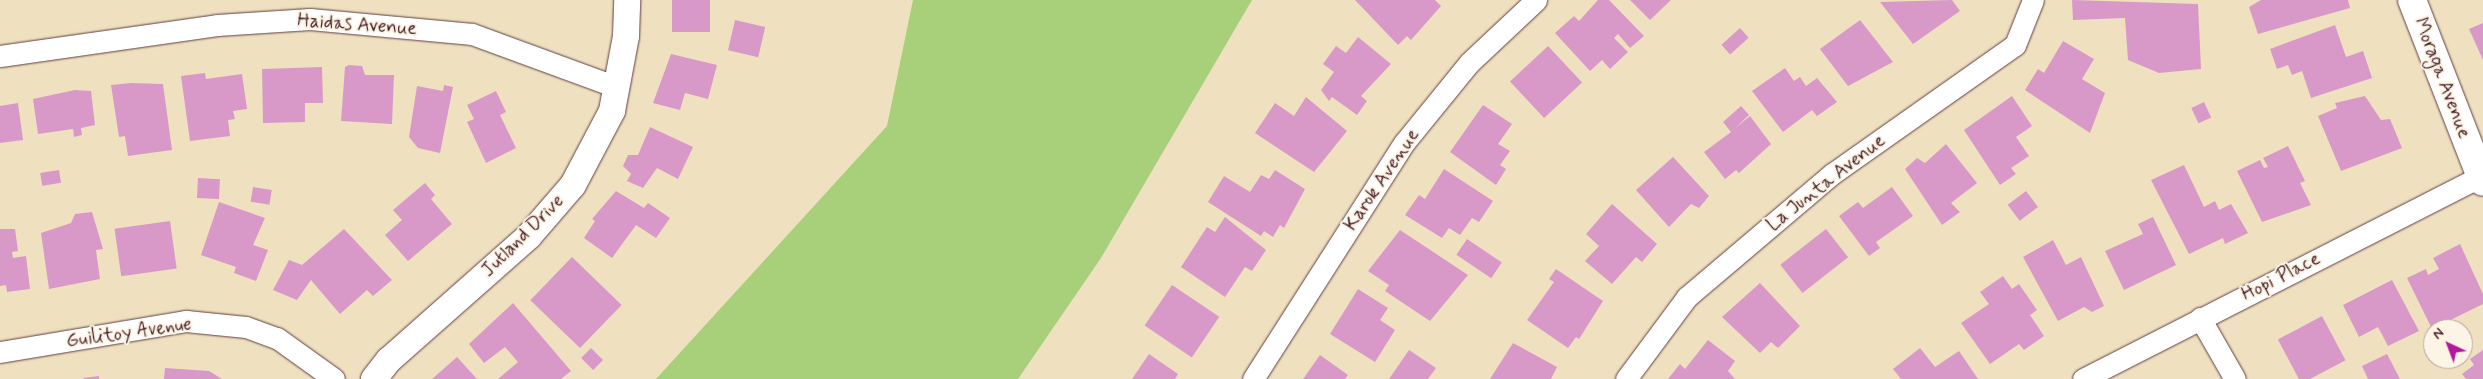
<!DOCTYPE html>
<html>
<head>
<meta charset="utf-8">
<style>
  body { margin:0 }
  #map { position:relative; width:2483px; height:379px; overflow:hidden; background:#efe1c0; font-family:Mynerve,sans-serif }
  div>[style] { position:absolute }
  [style*='--x'] { left:calc(var(--x)*1px); top:calc(var(--y)*1px); width:calc(var(--w)*1px); rotate:calc(var(--a)*1deg) }
  .green>* { inset:0; background:#a8cf7a }
  .building>* { inset:0; background:#d899c8; transform-origin:0 0 }
  .roads { filter:drop-shadow(0 0 1px #633c41) drop-shadow(0 0 1px #633c41) }
  .minor>* { height:21px; margin:-10.5px; padding:0 10.5px; transform-origin:10.5px; border-radius:10.5px; background:#fff }
  .tertiary>* { height:26px; margin:-13px; padding:0 13px; transform-origin:13px; border-radius:13px; background:#fff }
  .secondary>* { height:28px; margin:-14px; padding:0 14px; transform-origin:14px; border-radius:14px; background:#fff }
  span { translate:-50% -50%; white-space:nowrap; text-align:center; line-height:1.15; -webkit-text-stroke:4px #fcf5e5; paint-order:stroke }
  .street-label { font-size:19px; color:#4a1f2b }
  .north { position:absolute; left:2423px; top:319px; width:50px; height:50px; box-sizing:border-box; background:#fcf5e5; border:1px solid #b59f9b; border-radius:50%; rotate:317deg; font-size:14px; font-weight:700; line-height:20px; text-align:center; color:#4a1f2b }
  .north::after { content:''; display:block; margin:auto; width:18px; height:22px; background:#b5179e; clip-path:polygon(50% 0,100% 100%,50% 72%,0 100%) }
</style>
</head>
<body>
<div id="map">
  <div class="green">
    <div style="clip-path:polygon(913px 0,1252px 0,1101px 258px,1018px 379px,656px 379px,887px 126px)"></div>
  </div>
  <div class="building">
    <div style="left:672px;top:0;width:38px;height:32px"></div>
    <div style="clip-path:polygon(1355px 0,1435px 0,1441px 6px,1411px 40px,1407px 36px,1398px 45px)"></div>
    <div style="clip-path:polygon(1598px 0,1609px 0,1644px 36px,1630px 48px,1618px 34px,1614px 38px,1628px 52px,1610px 69px,1602px 60px,1590px 71px,1555px 33px,1574px 16px,1579px 21px)"></div>
    <div style="clip-path:polygon(1630px 0,1671px 0,1650px 20px)"></div>
    <div style="clip-path:polygon(1952px 0,1960px 11px,1913px 44px,1880px 2px)"></div>
    <div style="clip-path:polygon(2072px 0,2198px 4px,2201px 69px,2159px 73px,2128px 60px,2125px 18px,2073px 20px)"></div>
    <div style="clip-path:polygon(2261px 0,2348px 0,2350px 8px,2258px 34px,2249px 7px)"></div>
    <div style="left:735px;top:20px;width:31px;height:31px;rotate:13deg"></div>
    <div style="clip-path:polygon(1860px 20px,1893px 62px,1848px 86px,1820px 49px)"></div>
    <div style="clip-path:polygon(2483px 23px,2483px 60px,2469px 29px)"></div>
    <div style="clip-path:polygon(2335px 25px,2346px 57px,2363px 51px,2372px 78px,2311px 98px,2302px 71px,2292px 75px,2288px 65px,2277px 69px,2270px 49px)"></div>
    <div style="left:1740px;top:28px;width:13px;height:25px;rotate:48deg"></div>
    <div style="clip-path:polygon(1358px 37px,1391px 64px,1361px 96px,1367px 101px,1357px 115px,1332px 97px,1329px 101px,1321px 90px,1334px 72px,1323px 64px,1336px 46px,1346px 53px)"></div>
    <div style="clip-path:polygon(2063px 41px,2094px 59px,2082px 79px,2105px 93px,2090px 133px,2025px 90px,2038px 69px,2044px 73px)"></div>
    <div style="left:1548px;top:46px;width:50px;height:52px;rotate:47deg"></div>
    <div style="clip-path:polygon(671px 54px,717px 65px,708px 99px,685px 93px,680px 110px,653px 103px)"></div>
    <div style="clip-path:polygon(349px 65px,362px 66px,365px 75px,394px 75px,392px 124px,341px 121px,345px 67px)"></div>
    <div style="clip-path:polygon(322px 67px,323px 103px,305px 103px,305px 122px,263px 123px,262px 69px)"></div>
    <div style="clip-path:polygon(1785px 68px,1794px 81px,1800px 77px,1806px 86px,1817px 78px,1837px 102px,1817px 116px,1812px 110px,1783px 132px,1752px 91px)"></div>
    <div style="clip-path:polygon(205px 73px,206px 79px,242px 74px,247px 109px,233px 111px,235px 119px,228px 120px,230px 136px,190px 141px,181px 76px)"></div>
    <div style="clip-path:polygon(131px 83px,163px 84px,172px 150px,128px 156px,125px 136px,119px 137px,111px 85px)"></div>
    <div style="clip-path:polygon(444px 85px,453px 87px,440px 153px,418px 148px,409px 137px,417px 86px,443px 91px)"></div>
    <div style="clip-path:polygon(75px 90px,91px 91px,95px 125px,81px 128px,82px 135px,74px 137px,73px 129px,38px 134px,33px 99px)"></div>
    <div style="clip-path:polygon(496px 91px,506px 112px,500px 115px,516px 148px,486px 163px,467px 122px,474px 119px,467px 105px)"></div>
    <div style="clip-path:polygon(2012px 96px,2032px 126px,2016px 137px,2029px 156px,2011px 168px,2016px 174px,2000px 185px,1964px 130px)"></div>
    <div style="clip-path:polygon(2365px 96px,2381px 120px,2390px 119px,2402px 148px,2341px 171px,2318px 116px,2337px 108px,2335px 103px)"></div>
    <div style="clip-path:polygon(1306px 97px,1347px 131px,1314px 172px,1255px 133px,1275px 103px,1294px 116px)"></div>
    <div style="left:2204px;top:102px;width:17px;height:14px;rotate:65deg"></div>
    <div style="clip-path:polygon(18px 103px,23px 140px,0 143px,0 106px)"></div>
    <div style="clip-path:polygon(1483px 105px,1512px 124px,1498px 144px,1510px 151px,1500px 165px,1506px 169px,1496px 185px,1450px 152px)"></div>
    <div style="clip-path:polygon(1741px 106px,1749px 115px,1734px 129px,1750px 116px,1771px 144px,1739px 173px,1736px 170px,1725px 179px,1704px 152px,1731px 132px,1723px 122px)"></div>
    <div style="clip-path:polygon(650px 127px,693px 147px,678px 179px,657px 168px,643px 188px,627px 181px,631px 174px,623px 166px,628px 155px,638px 155px)"></div>
    <div style="clip-path:polygon(1946px 144px,1977px 183px,1951px 203px,1960px 212px,1942px 225px,1905px 169px,1917px 158px,1925px 163px)"></div>
    <div style="clip-path:polygon(2288px 146px,2305px 181px,2300px 183px,2311px 205px,2262px 222px,2237px 171px,2260px 160px,2264px 168px,2268px 167px,2263px 158px)"></div>
    <div style="clip-path:polygon(1673px 157px,1709px 196px,1699px 208px,1691px 204px,1669px 227px,1636px 190px)"></div>
    <div style="clip-path:polygon(2184px 165px,2204px 207px,2215px 201px,2219px 210px,2231px 204px,2248px 233px,2225px 244px,2223px 238px,2189px 254px,2151px 180px)"></div>
    <div style="clip-path:polygon(1444px 169px,1493px 201px,1479px 222px,1472px 218px,1460px 235px,1449px 228px,1442px 238px,1405px 215px,1419px 195px,1425px 199px)"></div>
    <div style="left:59px;top:170px;width:13px;height:19px;rotate:81deg"></div>
    <div style="clip-path:polygon(1275px 170px,1305px 189px,1284px 228px,1280px 225px,1273px 237px,1264px 231px,1261px 236px,1208px 202px,1224px 176px,1250px 192px,1261px 175px,1269px 179px)"></div>
    <div style="left:198px;top:178px;width:22px;height:20px;rotate:3deg"></div>
    <div style="clip-path:polygon(425px 183px,435px 195px,431px 199px,452px 224px,408px 261px,385px 235px,402px 220px,393px 210px)"></div>
    <div style="left:253px;top:187px;width:19px;height:15px;rotate:9deg"></div>
    <div style="clip-path:polygon(1892px 187px,1913px 216px,1876px 242px,1880px 248px,1869px 256px,1839px 216px,1858px 202px,1863px 208px)"></div>
    <div style="clip-path:polygon(616px 191px,644px 208px,648px 203px,670px 218px,656px 238px,636px 225px,612px 258px,584px 238px,595px 221px,592px 219px)"></div>
    <div style="left:2026px;top:191px;width:20px;height:23px;rotate:53deg"></div>
    <div style="clip-path:polygon(219px 202px,265px 218px,253px 245px,268px 250px,256px 281px,234px 273px,236px 267px,201px 255px)"></div>
    <div style="clip-path:polygon(1612px 204px,1657px 244px,1642px 262px,1636px 257px,1612px 284px,1585px 261px,1599px 246px,1586px 234px)"></div>
    <div style="clip-path:polygon(92px 212px,103px 249px,96px 250px,100px 279px,49px 289px,41px 233px,71px 223px,75px 214px)"></div>
    <div style="clip-path:polygon(1225px 217px,1266px 250px,1252px 271px,1245px 267px,1225px 297px,1181px 267px,1207px 227px,1215px 232px)"></div>
    <div style="clip-path:polygon(2153px 217px,2176px 265px,2124px 290px,2105px 251px,2143px 234px,2138px 224px)"></div>
    <div style="left:170px;top:221px;width:48px;height:56px;rotate:82deg"></div>
    <div style="clip-path:polygon(0 229px,15px 229px,18px 251px,12px 252px,13px 258px,26px 256px,30px 289px,7px 292px,6px 285px,0 286px)"></div>
    <div style="clip-path:polygon(344px 229px,392px 280px,373px 296px,367px 290px,340px 314px,311px 280px,297px 300px,273px 290px,289px 260px,302px 265px)"></div>
    <div style="left:1826px;top:229px;width:36px;height:58px;rotate:52deg"></div>
    <div style="clip-path:polygon(1400px 230px,1468px 275px,1430px 321px,1385px 291px,1389px 285px,1368px 271px)"></div>
    <div style="left:1467px;top:239px;width:42px;height:19px;rotate:34deg"></div>
    <div style="clip-path:polygon(2053px 240px,2066px 265px,2081px 257px,2104px 306px,2092px 312px,2084px 307px,2058px 321px,2023px 257px)"></div>
    <div style="clip-path:polygon(2460px 244px,2483px 294px,2483px 304px,2432px 329px,2407px 278px,2426px 269px,2428px 275px,2439px 269px,2433px 258px)"></div>
    <div style="left:572px;top:257px;width:69px;height:60px;rotate:44deg"></div>
    <div style="clip-path:polygon(1556px 269px,1603px 301px,1579px 339px,1576px 337px,1568px 348px,1527px 320px,1554px 282px,1549px 279px)"></div>
    <div style="clip-path:polygon(2003px 276px,2012px 289px,2019px 284px,2037px 310px,2030px 315px,2044px 336px,2024px 350px,2019px 344px,1990px 364px,1961px 323px,1989px 304px,1980px 292px)"></div>
    <div style="clip-path:polygon(2392px 280px,2419px 331px,2388px 346px,2378px 327px,2359px 337px,2343px 305px)"></div>
    <div style="clip-path:polygon(1760px 283px,1800px 326px,1778px 348px,1771px 342px,1760px 353px,1722px 317px)"></div>
    <div style="left:1172px;top:285px;width:57px;height:49px;rotate:34deg"></div>
    <div style="clip-path:polygon(1358px 289px,1388px 308px,1380px 320px,1395px 330px,1375px 362px,1330px 334px)"></div>
    <div style="clip-path:polygon(513px 303px,571px 371px,561px 379px,498px 379px,518px 362px,505px 347px,484px 363px,469px 344px)"></div>
    <div style="left:2322px;top:316px;width:50px;height:50px;rotate:62deg"></div>
    <div style="clip-path:polygon(1708px 340px,1735px 361px,1728px 371px,1735px 379px,1668px 379px,1680px 364px,1685px 369px)"></div>
    <div style="clip-path:polygon(1513px 343px,1557px 367px,1551px 379px,1490px 379px)"></div>
    <div style="left:591px;top:348px;width:17px;height:14px;rotate:45deg"></div>
    <div style="clip-path:polygon(1920px 348px,1935px 367px,1959px 351px,1978px 379px,1901px 379px,1893px 369px)"></div>
    <div style="clip-path:polygon(1409px 350px,1436px 368px,1428px 379px,1389px 379px)"></div>
    <div style="clip-path:polygon(2483px 350px,2483px 379px,2466px 379px,2462px 374px,2474px 365px,2470px 359px)"></div>
    <div style="clip-path:polygon(1149px 354px,1178px 374px,1175px 379px,1132px 379px)"></div>
    <div style="clip-path:polygon(2387px 354px,2400px 379px,2368px 379px,2362px 366px)"></div>
    <div style="clip-path:polygon(1320px 355px,1348px 375px,1345px 379px,1303px 379px)"></div>
    <div style="clip-path:polygon(457px 357px,477px 379px,432px 379px)"></div>
    <div style="clip-path:polygon(165px 368px,209px 371px,222px 379px,164px 379px)"></div>
    <div style="clip-path:polygon(99px 376px,99px 379px,84px 379px,83px 378px)"></div>
  </div>
  <div class="roads">
    <div class="minor">
      <div style="--x:0;--y:56;--w:219;--a:-8.1"></div>
      <div style="--x:217;--y:25;--w:93;--a:-3.7"></div>
      <div style="--x:310;--y:19;--w:163;--a:5.3"></div>
      <div style="--x:472;--y:34;--w:154;--a:20.1"></div>
      <div style="--x:2200;--y:318;--w:70;--a:60.2"></div>
      <div style="--x:0;--y:352;--w:189;--a:-9.5"></div>
      <div style="--x:186;--y:321;--w:60;--a:5.7"></div>
      <div style="--x:246;--y:327;--w:33;--a:20"></div>
      <div style="--x:277;--y:338;--w:70;--a:35.7"></div>
      <div style="--x:1253;--y:379;--w:280;--a:-57.4"></div>
      <div style="--x:1404;--y:143;--w:103;--a:-50.9"></div>
      <div style="--x:1469;--y:63;--w:92;--a:-43.2"></div>
      <div style="--x:1626;--y:379;--w:102;--a:-53.4"></div>
      <div style="--x:1687;--y:297;--w:190;--a:-40.3"></div>
      <div style="--x:1832;--y:174;--w:224;--a:-35.2"></div>
      <div style="--x:2015;--y:45;--w:48;--a:-68.2"></div>
      <div style="--x:2083;--y:379;--w:445;--a:-27"></div>
    </div>
    <div class="tertiary">
      <div style="--x:374;--y:379;--w:24;--a:-52"></div>
      <div style="--x:389;--y:360;--w:187;--a:-41.5"></div>
      <div style="--x:529;--y:236;--w:67;--a:-49.2"></div>
      <div style="--x:573;--y:185;--w:84;--a:-62.2"></div>
      <div style="--x:612;--y:111;--w:76;--a:-79.4"></div>
      <div style="--x:626;--y:36;--w:36;--a:-88"></div>
    </div>
    <div class="secondary">
      <div style="--x:2412;--y:0;--w:195;--a:68.7"></div>
    </div>
  </div>
  <div class="street-label">
    <span style="left:357px;top:25px;rotate:4deg">Haidas Avenue</span>
    <span style="left:2442px;top:78px;rotate:69deg">Moraga Avenue</span>
    <span style="left:1382px;top:180px;rotate:-56deg">Karok Avenue</span>
    <span style="left:1826px;top:183px;rotate:-38deg">La Junta Avenue</span>
    <span style="left:523px;top:236px;rotate:-45deg">Jutland Drive</span>
    <span style="left:2281px;top:277px;rotate:-27deg">Hopi Place</span>
    <span style="left:129px;top:333px;rotate:-8deg">Guilitoy Avenue</span>
  </div>
  <div class="north">N</div>
</div>
</body>
</html>
